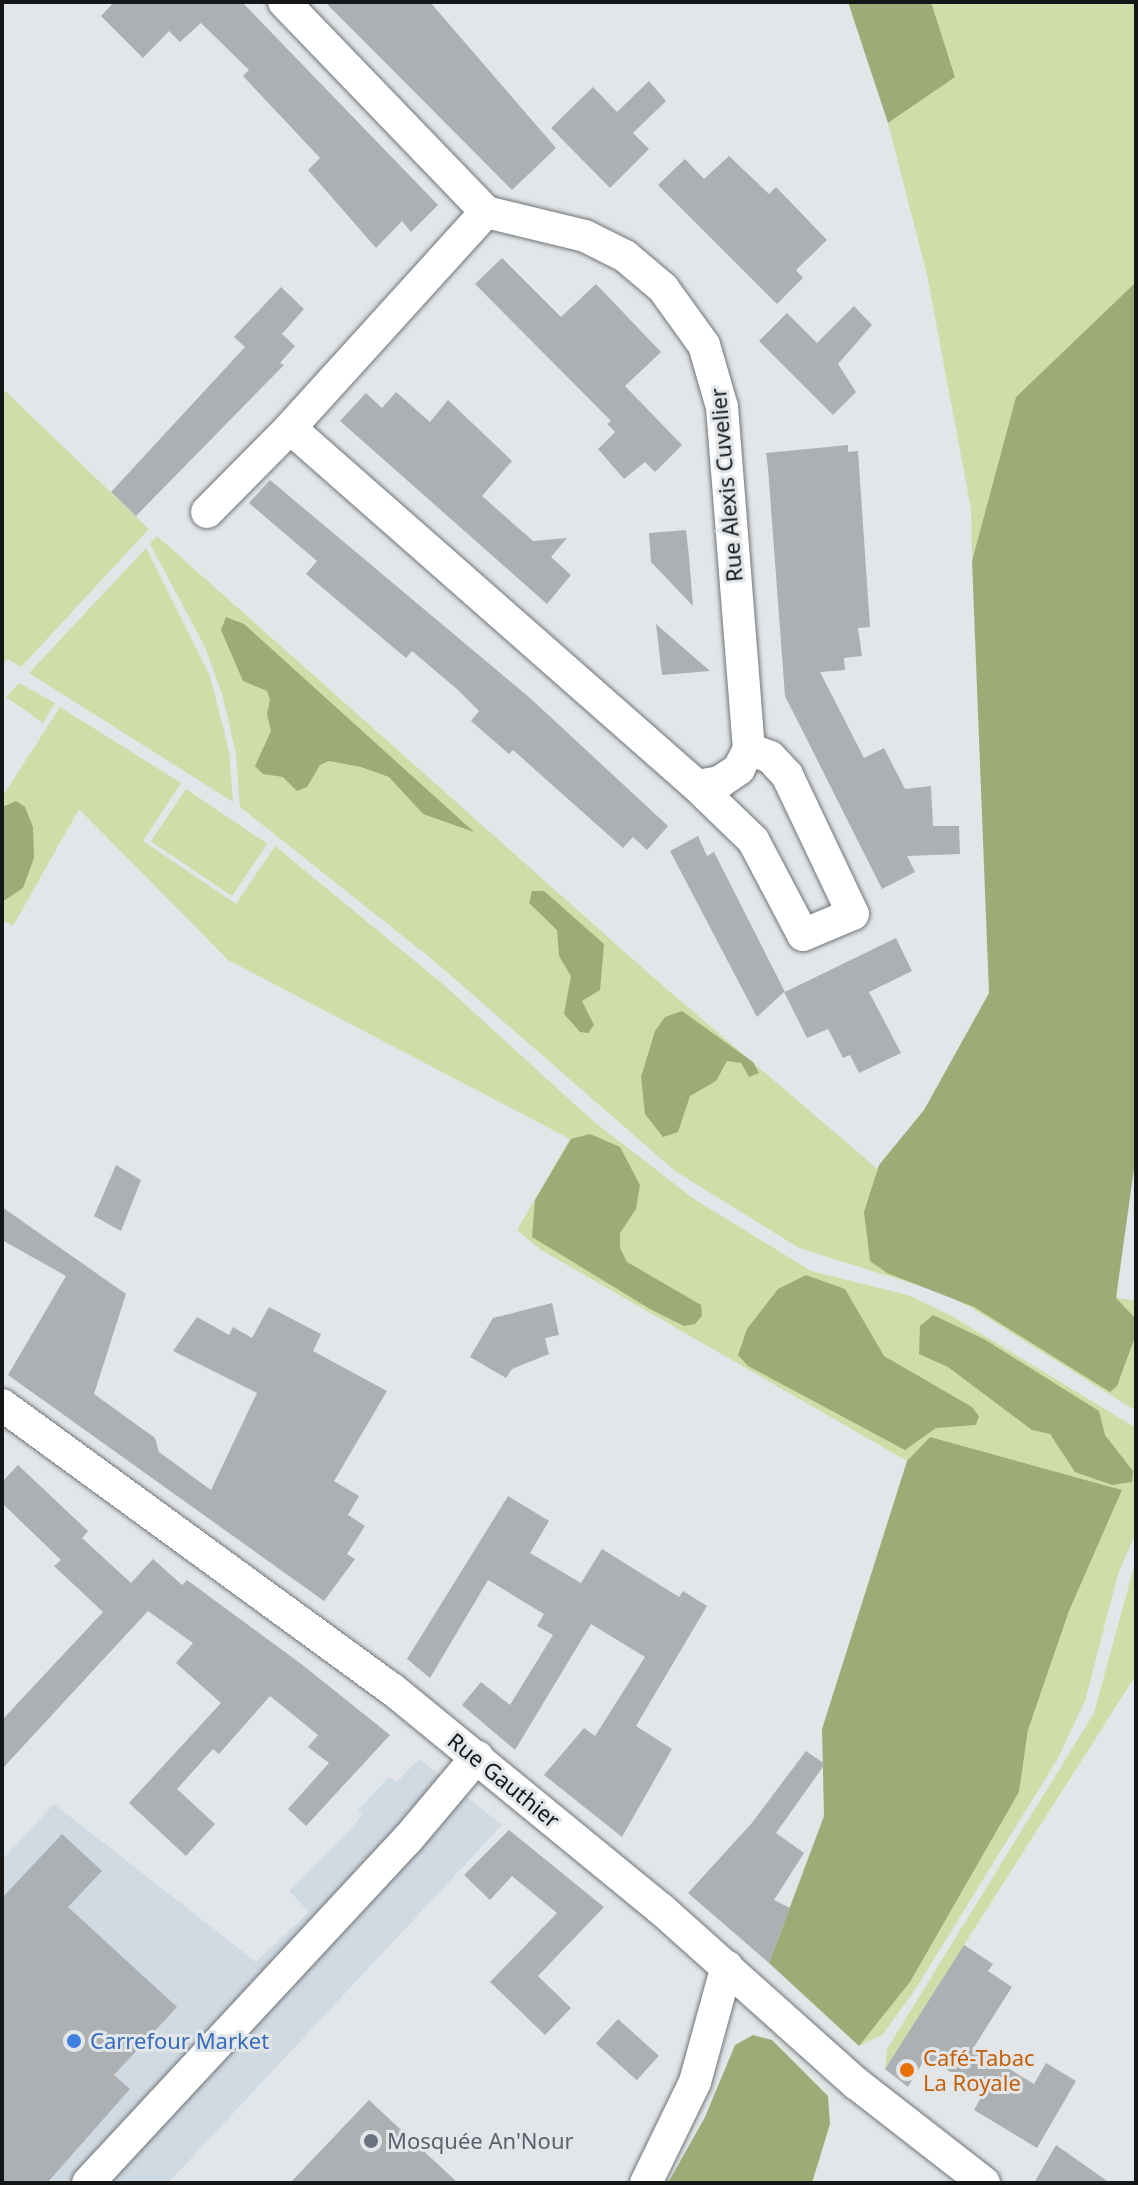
<!DOCTYPE html>
<html>
<head>
<meta charset="utf-8">
<style>
  body { margin:0 }
  #map { position:relative; width:1138px; height:2185px; overflow:hidden; background:#e2e6e9; font-family:"Noto Sans",sans-serif }
  div>[style] { position:absolute }
  [style*='--x'] { left:calc(var(--x)*1px); top:calc(var(--y)*1px); width:calc(var(--w)*1px); rotate:calc(var(--a)*1deg) }
  .built>* { inset:0; background:#d0dae3 }
  .green>* { inset:0; background:#d0dda9; transform-origin:0 0 }
  .forest>* { inset:0; background:#9eab76 }
  .building>* { inset:0; background:#acb0b3; transform-origin:0 0 }
  .roads { filter:drop-shadow(0 0 2px #707477) drop-shadow(0 0 2px #707477) }
  .minor>* { height:32px; margin:-16px; padding:0 16px; transform-origin:16px; border-radius:16px; background:#fff }
  .dots>* { width:22px; height:22px; translate:-50% -50%; box-sizing:border-box; border:4px solid #e2e6e9; border-radius:50% }
  span { translate:-50% -50%; white-space:nowrap; text-align:center; line-height:1.15; -webkit-text-stroke:6px #e2e6e9; paint-order:stroke }
  .street-label { font-size:22px; color:#141617 }
  .shop-label { font-size:22px; color:#366cbe }
  .left { translate:0 -50%; text-align:left }
  .food-label { font-size:22px; color:#c56008 }
  .worship-label { font-size:22px; color:#5b616d }
  .frame { position:absolute; inset:0; border:4px solid #141617; pointer-events:none }
</style>
</head>
<body>
<div id="map">
  <div class="built">
    <div style="clip-path:polygon(419px 1759px,502px 1825px,168px 2183px,2px 2183px,2px 1860px,54px 1804px,256px 1962px,309px 1912px,289px 1891px,351px 1829px,362px 1814px,358px 1810px,389px 1777px,397px 1782px)"></div>
  </div>
  <div class="green">
    <div style="clip-path:polygon(931px 2px,1136px 2px,1136px 282px,1016px 397px,972px 561px,971px 509px,927px 275px,888px 123px,955px 77px)"></div>
    <div style="clip-path:polygon(2px 388px,149px 529px,21px 667px,8px 659px,2px 666px)"></div>
    <div style="clip-path:polygon(157px 536px,654px 978px,957px 1237px,1117px 1282px,1117px 1298px,1136px 1301px,1136px 1411px,972px 1308px,942px 1293px,799px 1248px,675px 1171px,433px 960px,240px 807px,236px 754px,222px 694px,205px 647px,150px 544px)"></div>
    <div style="clip-path:polygon(146px 548px,210px 676px,229px 751px,233px 802px,29px 673px)"></div>
    <div style="clip-path:polygon(19px 683px,55px 703px,43px 723px,6px 697px)"></div>
    <div style="clip-path:polygon(60px 707px,181px 783px,143px 841px,236px 904px,275px 846px,444px 985px,593px 1121px,694px 1199px,811px 1271px,908px 1295px,950px 1315px,1136px 1428px,1136px 1533px,1118px 1574px,1085px 1701px,1057px 1760px,913px 1993px,882px 2035px,859px 2046px,910px 1982px,1019px 1792px,1028px 1730px,1069px 1611px,1122px 1490px,930px 1437px,907px 1461px,541px 1250px,517px 1230px,570px 1139px,228px 960px,79px 809px,13px 926px,2px 920px,2px 797px)"></div>
    <div style="left:186px;top:789px;width:98px;height:63px;rotate:34deg"></div>
    <div style="clip-path:polygon(1136px 1559px,1136px 1675px,885px 2069px,887px 2049px,1094px 1713px)"></div>
  </div>
  <div class="forest">
    <div style="clip-path:polygon(848px 2px,931px 2px,955px 77px,888px 123px)"></div>
    <div style="clip-path:polygon(1136px 282px,1136px 1154px,1116px 1298px,1135px 1318px,1135px 1337px,1117px 1386px,1110px 1392px,974px 1307px,887px 1273px,870px 1261px,864px 1212px,879px 1165px,924px 1110px,989px 993px,972px 561px,1016px 397px)"></div>
    <div style="clip-path:polygon(226px 617px,244px 624px,474px 832px,423px 814px,389px 777px,361px 767px,329px 761px,320px 765px,307px 787px,297px 791px,283px 777px,263px 774px,255px 766px,271px 731px,267px 714px,270px 700px,267px 691px,243px 681px,221px 630px)"></div>
    <div style="clip-path:polygon(16px 801px,25px 807px,33px 827px,34px 858px,23px 888px,2px 902px,2px 807px)"></div>
    <div style="clip-path:polygon(532px 891px,544px 891px,604px 944px,600px 990px,582px 1001px,594px 1025px,588px 1033px,580px 1032px,564px 1014px,571px 976px,559px 956px,557px 930px,529px 903px)"></div>
    <div style="clip-path:polygon(682px 1011px,753px 1062px,759px 1073px,749px 1077px,741px 1063px,727px 1061px,716px 1081px,690px 1096px,678px 1132px,663px 1137px,645px 1114px,641px 1077px,655px 1031px,665px 1017px)"></div>
    <div style="clip-path:polygon(590px 1134px,620px 1147px,640px 1185px,636px 1209px,620px 1233px,620px 1248px,627px 1262px,701px 1305px,702px 1316px,695px 1324px,684px 1326px,650px 1309px,532px 1237px,535px 1200px,571px 1139px)"></div>
    <div style="clip-path:polygon(806px 1275px,845px 1289px,884px 1356px,972px 1407px,979px 1416px,976px 1425px,936px 1428px,905px 1450px,748px 1366px,738px 1355px,747px 1329px,778px 1289px)"></div>
    <div style="clip-path:polygon(933px 1315px,984px 1339px,1099px 1411px,1105px 1435px,1133px 1471px,1132px 1482px,1112px 1485px,1075px 1472px,1050px 1434px,1032px 1430px,948px 1367px,919px 1354px,920px 1326px)"></div>
    <div style="clip-path:polygon(930px 1437px,1122px 1490px,1069px 1611px,1028px 1730px,1019px 1792px,910px 1982px,859px 2046px,769px 1963px,824px 1816px,822px 1729px,907px 1461px)"></div>
    <div style="clip-path:polygon(753px 2035px,772px 2040px,828px 2096px,830px 2124px,812px 2183px,668px 2183px,705px 2117px,735px 2045px)"></div>
  </div>
  <div class="building">
    <div style="clip-path:polygon(114px 2px,242px 2px,438px 205px,411px 232px,402px 221px,376px 248px,308px 170px,320px 158px,243px 76px,249px 70px,201px 23px,180px 42px,169px 31px,143px 58px,101px 16px)"></div>
    <div style="clip-path:polygon(325px 2px,430px 2px,556px 148px,512px 190px)"></div>
    <div style="clip-path:polygon(649px 81px,666px 101px,633px 133px,649px 149px,610px 188px,551px 128px,593px 87px,617px 112px)"></div>
    <div style="clip-path:polygon(729px 156px,769px 194px,776px 187px,827px 240px,796px 270px,803px 278px,777px 304px,658px 185px,685px 159px,704px 179px)"></div>
    <div style="clip-path:polygon(502px 258px,561px 317px,596px 284px,661px 352px,625px 386px,682px 445px,655px 472px,645px 462px,624px 479px,598px 449px,615px 432px,607px 424px,611px 421px,475px 284px)"></div>
    <div style="clip-path:polygon(281px 287px,304px 309px,282px 334px,295px 346px,280px 363px,284px 365px,136px 516px,111px 492px,245px 347px,234px 337px)"></div>
    <div style="clip-path:polygon(854px 306px,872px 325px,838px 364px,856px 392px,833px 415px,759px 341px,787px 313px,817px 343px)"></div>
    <div style="clip-path:polygon(396px 392px,430px 422px,448px 400px,512px 461px,482px 496px,533px 541px,567px 538px,551px 557px,571px 575px,547px 604px,340px 421px,366px 393px,382px 408px)"></div>
    <div style="clip-path:polygon(848px 445px,848px 452px,858px 451px,870px 627px,858px 628px,862px 656px,844px 658px,845px 670px,820px 672px,864px 758px,884px 748px,905px 789px,931px 786px,933px 826px,959px 826px,960px 854px,907px 856px,915px 872px,882px 889px,785px 696px,768px 468px,766px 453px)"></div>
    <div style="clip-path:polygon(270px 480px,530px 698px,668px 826px,647px 850px,633px 837px,623px 848px,513px 750px,509px 754px,471px 721px,479px 711px,458px 690px,412px 651px,406px 658px,306px 574px,317px 561px,249px 503px)"></div>
    <div style="clip-path:polygon(686px 530px,689px 557px,693px 606px,651px 562px,649px 533px)"></div>
    <div style="clip-path:polygon(656px 624px,710px 671px,662px 675px)"></div>
    <div style="clip-path:polygon(698px 836px,707px 856px,714px 852px,785px 992px,896px 938px,912px 971px,869px 992px,901px 1053px,859px 1073px,850px 1055px,843px 1058px,828px 1029px,807px 1038px,784px 992px,757px 1017px,670px 851px)"></div>
    <div style="clip-path:polygon(116px 1165px,141px 1180px,121px 1231px,94px 1216px)"></div>
    <div style="clip-path:polygon(2px 1207px,126px 1294px,94px 1394px,155px 1438px,159px 1452px,211px 1490px,257px 1393px,173px 1351px,197px 1317px,229px 1335px,233px 1327px,252px 1338px,269px 1307px,321px 1334px,313px 1351px,387px 1391px,334px 1481px,359px 1496px,348px 1515px,365px 1526px,347px 1554px,355px 1559px,324px 1601px,8px 1375px,66px 1276px,2px 1240px)"></div>
    <div style="clip-path:polygon(552px 1303px,559px 1335px,545px 1338px,549px 1354px,512px 1369px,506px 1378px,470px 1357px,493px 1318px)"></div>
    <div style="clip-path:polygon(18px 1465px,88px 1531px,82px 1538px,131px 1583px,153px 1559px,182px 1585px,187px 1580px,300px 1663px,390px 1735px,306px 1826px,288px 1809px,329px 1763px,308px 1747px,318px 1735px,270px 1696px,219px 1754px,213px 1749px,177px 1789px,215px 1824px,186px 1856px,129px 1803px,221px 1703px,176px 1663px,193px 1643px,148px 1611px,2px 1769px,2px 1720px,103px 1612px,54px 1566px,61px 1560px,2px 1503px,2px 1482px)"></div>
    <div style="clip-path:polygon(508px 1496px,549px 1521px,530px 1553px,581px 1583px,602px 1549px,679px 1597px,683px 1591px,707px 1606px,636px 1726px,672px 1749px,622px 1837px,544px 1775px,584px 1728px,595px 1736px,645px 1657px,591px 1624px,515px 1750px,462px 1705px,481px 1682px,510px 1705px,553px 1635px,537px 1626px,544px 1614px,488px 1580px,430px 1678px,407px 1659px)"></div>
    <div style="clip-path:polygon(806px 1751px,825px 1764px,776px 1833px,804px 1853px,774px 1900px,790px 1908px,769px 1963px,688px 1893px,751px 1824px)"></div>
    <div style="clip-path:polygon(509px 1830px,604px 1907px,538px 1976px,571px 2008px,545px 2035px,490px 1982px,557px 1913px,512px 1876px,490px 1900px,464px 1875px)"></div>
    <div style="clip-path:polygon(62px 1834px,102px 1871px,68px 1907px,177px 2007px,114px 2075px,130px 2089px,47px 2183px,2px 2183px,2px 1898px)"></div>
    <div style="clip-path:polygon(964px 1945px,993px 1964px,988px 1971px,1012px 1987px,974px 2047px,1034px 2084px,1046px 2063px,1076px 2081px,1037px 2148px,974px 2110px,984px 2092px,939px 2065px,924px 2060px,908px 2087px,885px 2069px)"></div>
    <div style="left:618px;top:2019px;width:55px;height:33px;rotate:42deg"></div>
    <div style="clip-path:polygon(369px 2100px,458px 2183px,290px 2183px)"></div>
    <div style="clip-path:polygon(1056px 2145px,1110px 2183px,1034px 2183px)"></div>
  </div>
  <div class="roads">
    <div class="minor">
      <div style="--x:284;--y:2;--w:291;--a:46.1"></div>
      <div style="--x:486;--y:212;--w:102;--a:13.6"></div>
      <div style="--x:585;--y:236;--w:45;--a:26.6"></div>
      <div style="--x:625;--y:256;--w:50;--a:40.1"></div>
      <div style="--x:663;--y:288;--w:70;--a:54.3"></div>
      <div style="--x:704;--y:345;--w:65;--a:73.8"></div>
      <div style="--x:722;--y:407;--w:343;--a:85.5"></div>
      <div style="--x:749;--y:749;--w:22;--a:117"></div>
      <div style="--x:739;--y:769;--w:23;--a:146"></div>
      <div style="--x:720;--y:782;--w:23;--a:170"></div>
      <div style="--x:697;--y:786;--w:542;--a:-138.66"></div>
      <div style="--x:290;--y:428;--w:292;--a:-47.8"></div>
      <div style="--x:207;--y:512;--w:118;--a:-45.3"></div>
      <div style="--x:697;--y:786;--w:78;--a:44"></div>
      <div style="--x:753;--y:840;--w:107;--a:62.2"></div>
      <div style="--x:803;--y:935;--w:54;--a:-22.8"></div>
      <div style="--x:853;--y:914;--w:154;--a:-115.4"></div>
      <div style="--x:787;--y:775;--w:25;--a:-133"></div>
      <div style="--x:770;--y:757;--w:22;--a:-159"></div>
      <div style="--x:2;--y:1405;--w:482;--a:36.1"></div>
      <div style="--x:392;--y:1689;--w:348;--a:39.3"></div>
      <div style="--x:661;--y:1909;--w:263;--a:41.8"></div>
      <div style="--x:857;--y:2084;--w:161;--a:37.9"></div>
      <div style="--x:88;--y:2183;--w:468;--a:-47.1"></div>
      <div style="--x:407;--y:1840;--w:109;--a:-49.9"></div>
      <div style="--x:646;--y:2183;--w:112;--a:-64.1"></div>
      <div style="--x:695;--y:2082;--w:120;--a:-74.6"></div>
    </div>
  </div>
  <div class="dots">
    <div style="left:74px;top:2041px;background:#3f7fe0"></div>
    <div style="left:907px;top:2070px;background:#e8710a"></div>
    <div style="left:371px;top:2141px;background:#6b7280"></div>
  </div>
  <div class="street-label">
    <span style="left:726px;top:485px;rotate:-95deg">Rue Alexis Cuvelier</span>
    <span style="left:504px;top:1780px;rotate:39deg">Rue Gauthier</span>
  </div>
  <div class="shop-label">
    <span class="left" style="left:90px;top:2041px">Carrefour Market</span>
  </div>
  <div class="food-label">
    <span class="left" style="left:923px;top:2070px">Café-Tabac<br>La Royale</span>
  </div>
  <div class="worship-label">
    <span class="left" style="left:387px;top:2141px">Mosquée An'Nour</span>
  </div>
  <div class="frame"></div>
</div>
</body>
</html>
